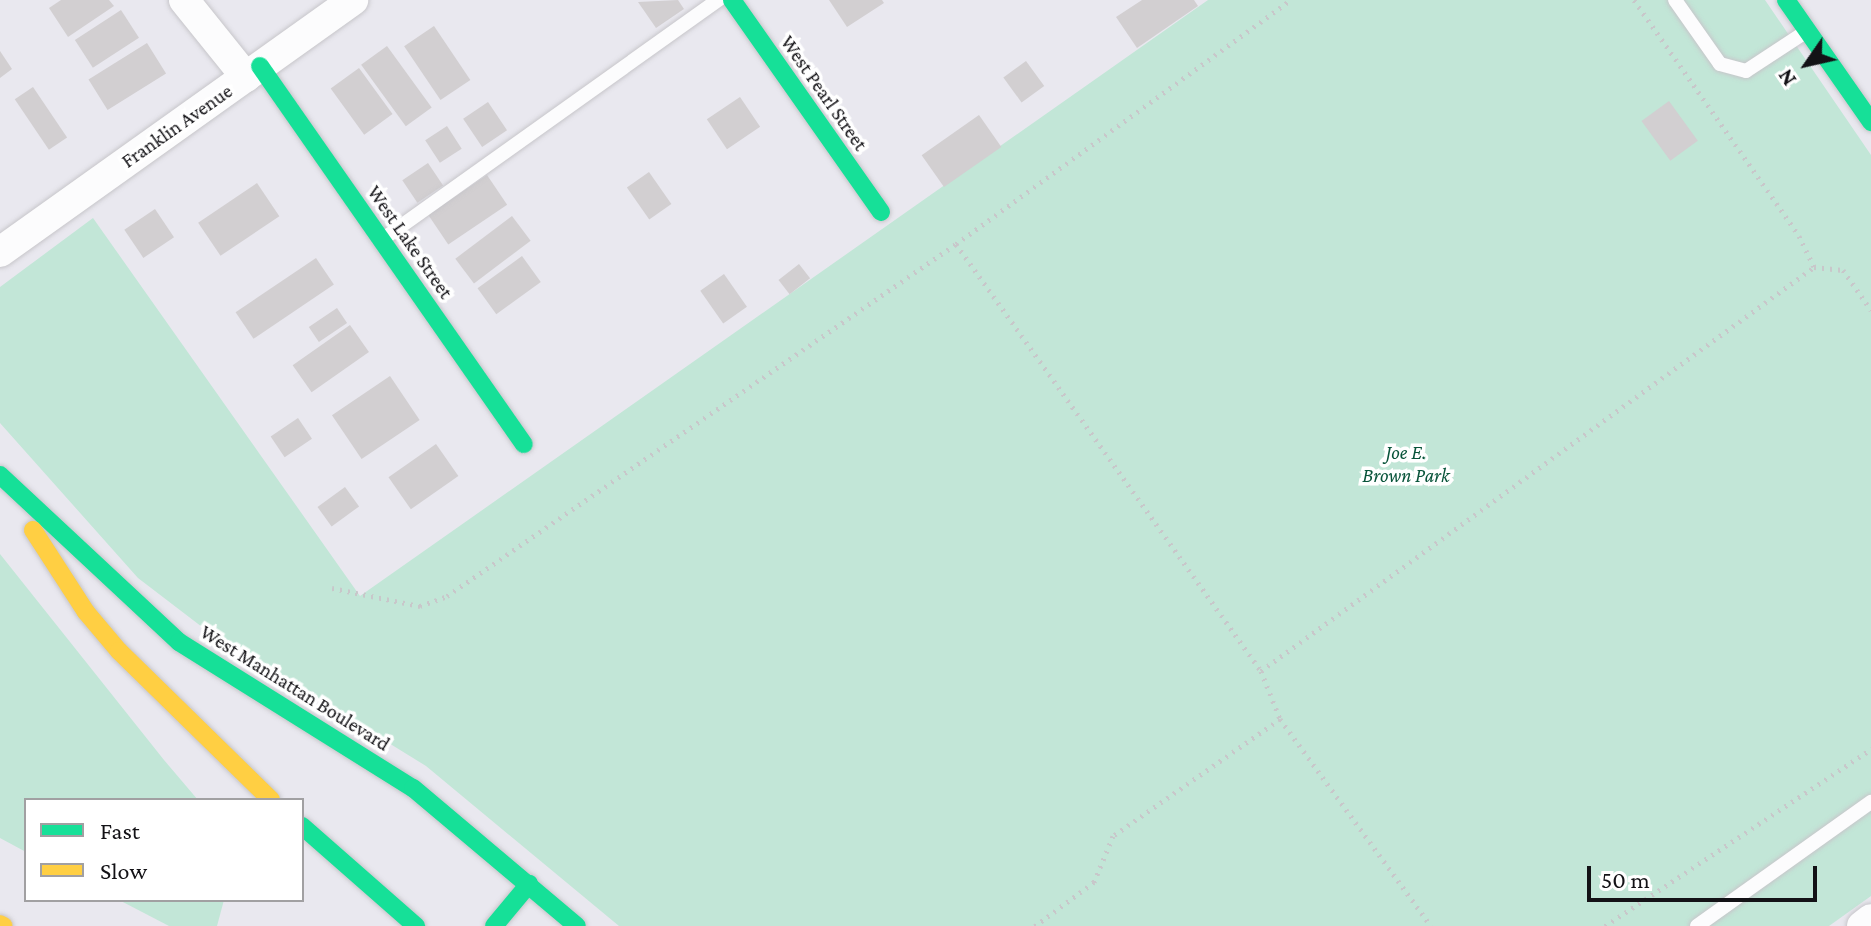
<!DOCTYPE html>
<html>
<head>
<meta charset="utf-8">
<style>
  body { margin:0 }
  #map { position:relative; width:1871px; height:926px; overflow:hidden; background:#e9e8ef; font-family:"Crimson Pro",serif }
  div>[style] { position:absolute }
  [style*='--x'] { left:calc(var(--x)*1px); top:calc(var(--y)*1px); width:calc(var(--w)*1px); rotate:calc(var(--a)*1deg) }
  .green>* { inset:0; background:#c2e6d7 }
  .building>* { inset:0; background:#d2cfd1; transform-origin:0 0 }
  .path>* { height:5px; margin-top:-2.5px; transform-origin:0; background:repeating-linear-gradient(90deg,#c8c7ca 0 2px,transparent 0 8px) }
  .roads { filter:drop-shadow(0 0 2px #c7c6ca) drop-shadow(0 0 2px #c7c6ca) }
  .lane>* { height:14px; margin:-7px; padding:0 7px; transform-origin:7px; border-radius:7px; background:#fcfcfd }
  .street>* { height:30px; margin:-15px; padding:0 15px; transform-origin:15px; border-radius:15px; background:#fcfcfd }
  .fast>* { height:18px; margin:-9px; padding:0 9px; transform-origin:9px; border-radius:9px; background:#16e098 }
  .slow>* { height:18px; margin:-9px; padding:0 9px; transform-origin:9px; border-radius:9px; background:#ffcf43 }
  span { translate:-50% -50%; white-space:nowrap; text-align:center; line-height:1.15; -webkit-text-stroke:7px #fff; paint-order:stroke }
  .street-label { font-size:20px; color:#131216 }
  .park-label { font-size:20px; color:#08543a; font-style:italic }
  .legend { position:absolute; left:24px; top:798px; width:280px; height:104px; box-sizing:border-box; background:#fff; border:2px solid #a1a0a2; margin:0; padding:10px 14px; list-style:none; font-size:24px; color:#131216 }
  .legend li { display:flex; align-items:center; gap:16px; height:40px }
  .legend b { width:40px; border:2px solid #a1a0a2 }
  .north { position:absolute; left:1767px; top:24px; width:80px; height:80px; -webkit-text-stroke:6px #fff; paint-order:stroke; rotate:236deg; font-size:22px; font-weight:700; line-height:32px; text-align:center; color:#131216 }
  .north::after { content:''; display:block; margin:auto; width:28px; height:36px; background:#131216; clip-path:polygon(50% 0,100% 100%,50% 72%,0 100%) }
  .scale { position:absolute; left:1587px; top:866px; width:230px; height:36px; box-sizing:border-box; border:4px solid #131216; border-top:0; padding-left:10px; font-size:24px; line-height:28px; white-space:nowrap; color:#131216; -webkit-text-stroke:6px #fff; paint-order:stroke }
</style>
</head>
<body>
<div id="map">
  <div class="green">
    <div style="clip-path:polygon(1208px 0,1765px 0,1871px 155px,1871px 896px,1829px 926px,619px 926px,426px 766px,206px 630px,138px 578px,0 423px,0 287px,93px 218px,360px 596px)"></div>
    <div style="clip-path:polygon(0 554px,164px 760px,198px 800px,26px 800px,26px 852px,0 838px)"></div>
    <div style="clip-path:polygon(119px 900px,224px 900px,217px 926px,169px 926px)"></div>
  </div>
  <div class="building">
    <div style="clip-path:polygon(61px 0,109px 0,114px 6px,68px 37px,49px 8px)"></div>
    <div style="clip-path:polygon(678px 0,684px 9px,656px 28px,638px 2px)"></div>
    <div style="clip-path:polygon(829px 0,882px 0,884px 3px,847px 27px)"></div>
    <div style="clip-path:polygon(1142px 0,1194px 0,1198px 6px,1137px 48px,1116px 17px)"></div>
    <div style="left:121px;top:10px;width:33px;height:55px;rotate:57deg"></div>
    <div style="left:434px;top:26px;width:65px;height:36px;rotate:56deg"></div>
    <div style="left:147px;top:43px;width:36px;height:69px;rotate:58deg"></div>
    <div style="left:387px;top:46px;width:76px;height:32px;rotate:54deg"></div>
    <div style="clip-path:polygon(0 51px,12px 69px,0 78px)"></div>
    <div style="left:1026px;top:61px;width:31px;height:28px;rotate:54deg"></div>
    <div style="left:359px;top:68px;width:57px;height:35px;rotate:54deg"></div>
    <div style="left:33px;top:87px;width:61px;height:22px;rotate:56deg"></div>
    <div style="left:740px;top:97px;width:36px;height:40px;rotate:56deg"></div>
    <div style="left:1669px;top:101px;width:49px;height:34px;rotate:54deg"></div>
    <div style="left:488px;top:102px;width:34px;height:30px;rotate:56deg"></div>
    <div style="left:979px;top:115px;width:39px;height:70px;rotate:55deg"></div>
    <div style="left:447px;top:126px;width:27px;height:26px;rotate:57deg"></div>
    <div style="left:428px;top:163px;width:27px;height:31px;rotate:56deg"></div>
    <div style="left:649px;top:172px;width:39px;height:27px;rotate:55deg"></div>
    <div style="left:487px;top:175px;width:36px;height:71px;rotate:56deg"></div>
    <div style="left:257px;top:183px;width:40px;height:71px;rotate:56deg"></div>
    <div style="left:155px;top:209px;width:34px;height:37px;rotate:56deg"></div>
    <div style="left:512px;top:216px;width:31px;height:71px;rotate:53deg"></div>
    <div style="left:522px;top:256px;width:32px;height:55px;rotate:54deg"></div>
    <div style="left:316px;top:258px;width:32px;height:97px;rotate:56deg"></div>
    <div style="left:799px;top:264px;width:18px;height:26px;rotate:52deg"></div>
    <div style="left:724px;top:274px;width:40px;height:29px;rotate:55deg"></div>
    <div style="left:337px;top:308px;width:18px;height:34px;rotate:56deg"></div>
    <div style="left:350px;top:325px;width:33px;height:70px;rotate:55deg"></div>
    <div style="left:390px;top:376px;width:53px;height:70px;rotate:56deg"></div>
    <div style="left:298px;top:418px;width:25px;height:33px;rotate:56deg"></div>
    <div style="left:436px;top:444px;width:39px;height:58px;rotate:55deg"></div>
    <div style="left:345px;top:487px;width:24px;height:34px;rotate:54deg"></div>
  </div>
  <div class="path">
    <div style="--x:1634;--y:0;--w:288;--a:55"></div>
    <div style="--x:1799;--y:236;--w:34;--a:64"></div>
    <div style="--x:956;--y:244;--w:414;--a:-36.1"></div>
    <div style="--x:332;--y:588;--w:90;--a:11.6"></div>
    <div style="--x:420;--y:606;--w:29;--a:-20"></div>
    <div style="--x:447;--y:596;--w:619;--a:-34.67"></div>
    <div style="--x:956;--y:244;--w:525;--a:54.46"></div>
    <div style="--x:1261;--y:671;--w:52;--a:68.4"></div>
    <div style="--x:1280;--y:719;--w:204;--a:145"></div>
    <div style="--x:1113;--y:836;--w:50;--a:112.4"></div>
    <div style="--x:1094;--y:882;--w:74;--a:143.3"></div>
    <div style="--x:1261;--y:671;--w:685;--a:-36.15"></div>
    <div style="--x:1814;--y:267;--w:29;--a:6"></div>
    <div style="--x:1843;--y:270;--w:49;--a:55"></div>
    <div style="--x:1280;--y:719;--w:256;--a:53.9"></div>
    <div style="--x:1605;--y:926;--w:320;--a:-33.6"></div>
  </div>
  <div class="roads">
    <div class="lane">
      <div style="--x:1675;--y:0;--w:78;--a:54.9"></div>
      <div style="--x:1720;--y:64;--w:27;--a:15"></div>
      <div style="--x:1746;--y:71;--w:69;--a:-33.2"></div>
      <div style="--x:383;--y:239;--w:412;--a:-35.5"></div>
      <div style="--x:1697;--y:926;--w:214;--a:-35.5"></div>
    </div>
    <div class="street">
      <div style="--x:184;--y:0;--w:99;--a:51.2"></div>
      <div style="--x:0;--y:252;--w:434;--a:-35.5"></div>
      <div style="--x:1862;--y:926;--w:11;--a:-38"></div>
    </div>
    <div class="fast">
      <div style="--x:732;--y:0;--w:259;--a:54.9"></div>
      <div style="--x:1786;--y:0;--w:149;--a:55.1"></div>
      <div style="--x:260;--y:66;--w:461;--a:55.1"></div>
      <div style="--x:0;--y:475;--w:245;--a:43"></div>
      <div style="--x:179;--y:642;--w:276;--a:32"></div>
      <div style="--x:413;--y:788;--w:214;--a:40.1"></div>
      <div style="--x:302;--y:826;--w:152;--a:41.3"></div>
      <div style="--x:494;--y:926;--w:55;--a:-50.2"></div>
    </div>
    <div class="slow">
      <div style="--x:33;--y:530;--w:98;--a:57.1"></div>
      <div style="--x:86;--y:612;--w:51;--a:49.8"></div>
      <div style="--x:119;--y:651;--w:213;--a:44.4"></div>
      <div style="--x:0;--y:924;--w:4;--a:27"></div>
    </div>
  </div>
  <div class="street-label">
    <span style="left:824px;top:93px;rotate:55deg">West Pearl Street</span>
    <span style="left:177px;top:126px;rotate:-35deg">Franklin Avenue</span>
    <span style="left:410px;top:242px;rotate:55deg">West Lake Street</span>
    <span style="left:295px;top:688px;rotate:32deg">West Manhattan Boulevard</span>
  </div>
  <div class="park-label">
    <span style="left:1406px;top:464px">Joe E.<br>Brown Park</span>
  </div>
  <ul class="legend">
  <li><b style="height:10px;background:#16e098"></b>Fast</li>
  <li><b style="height:10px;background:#ffcf43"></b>Slow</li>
  </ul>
  <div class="north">N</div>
  <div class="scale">50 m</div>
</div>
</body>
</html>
